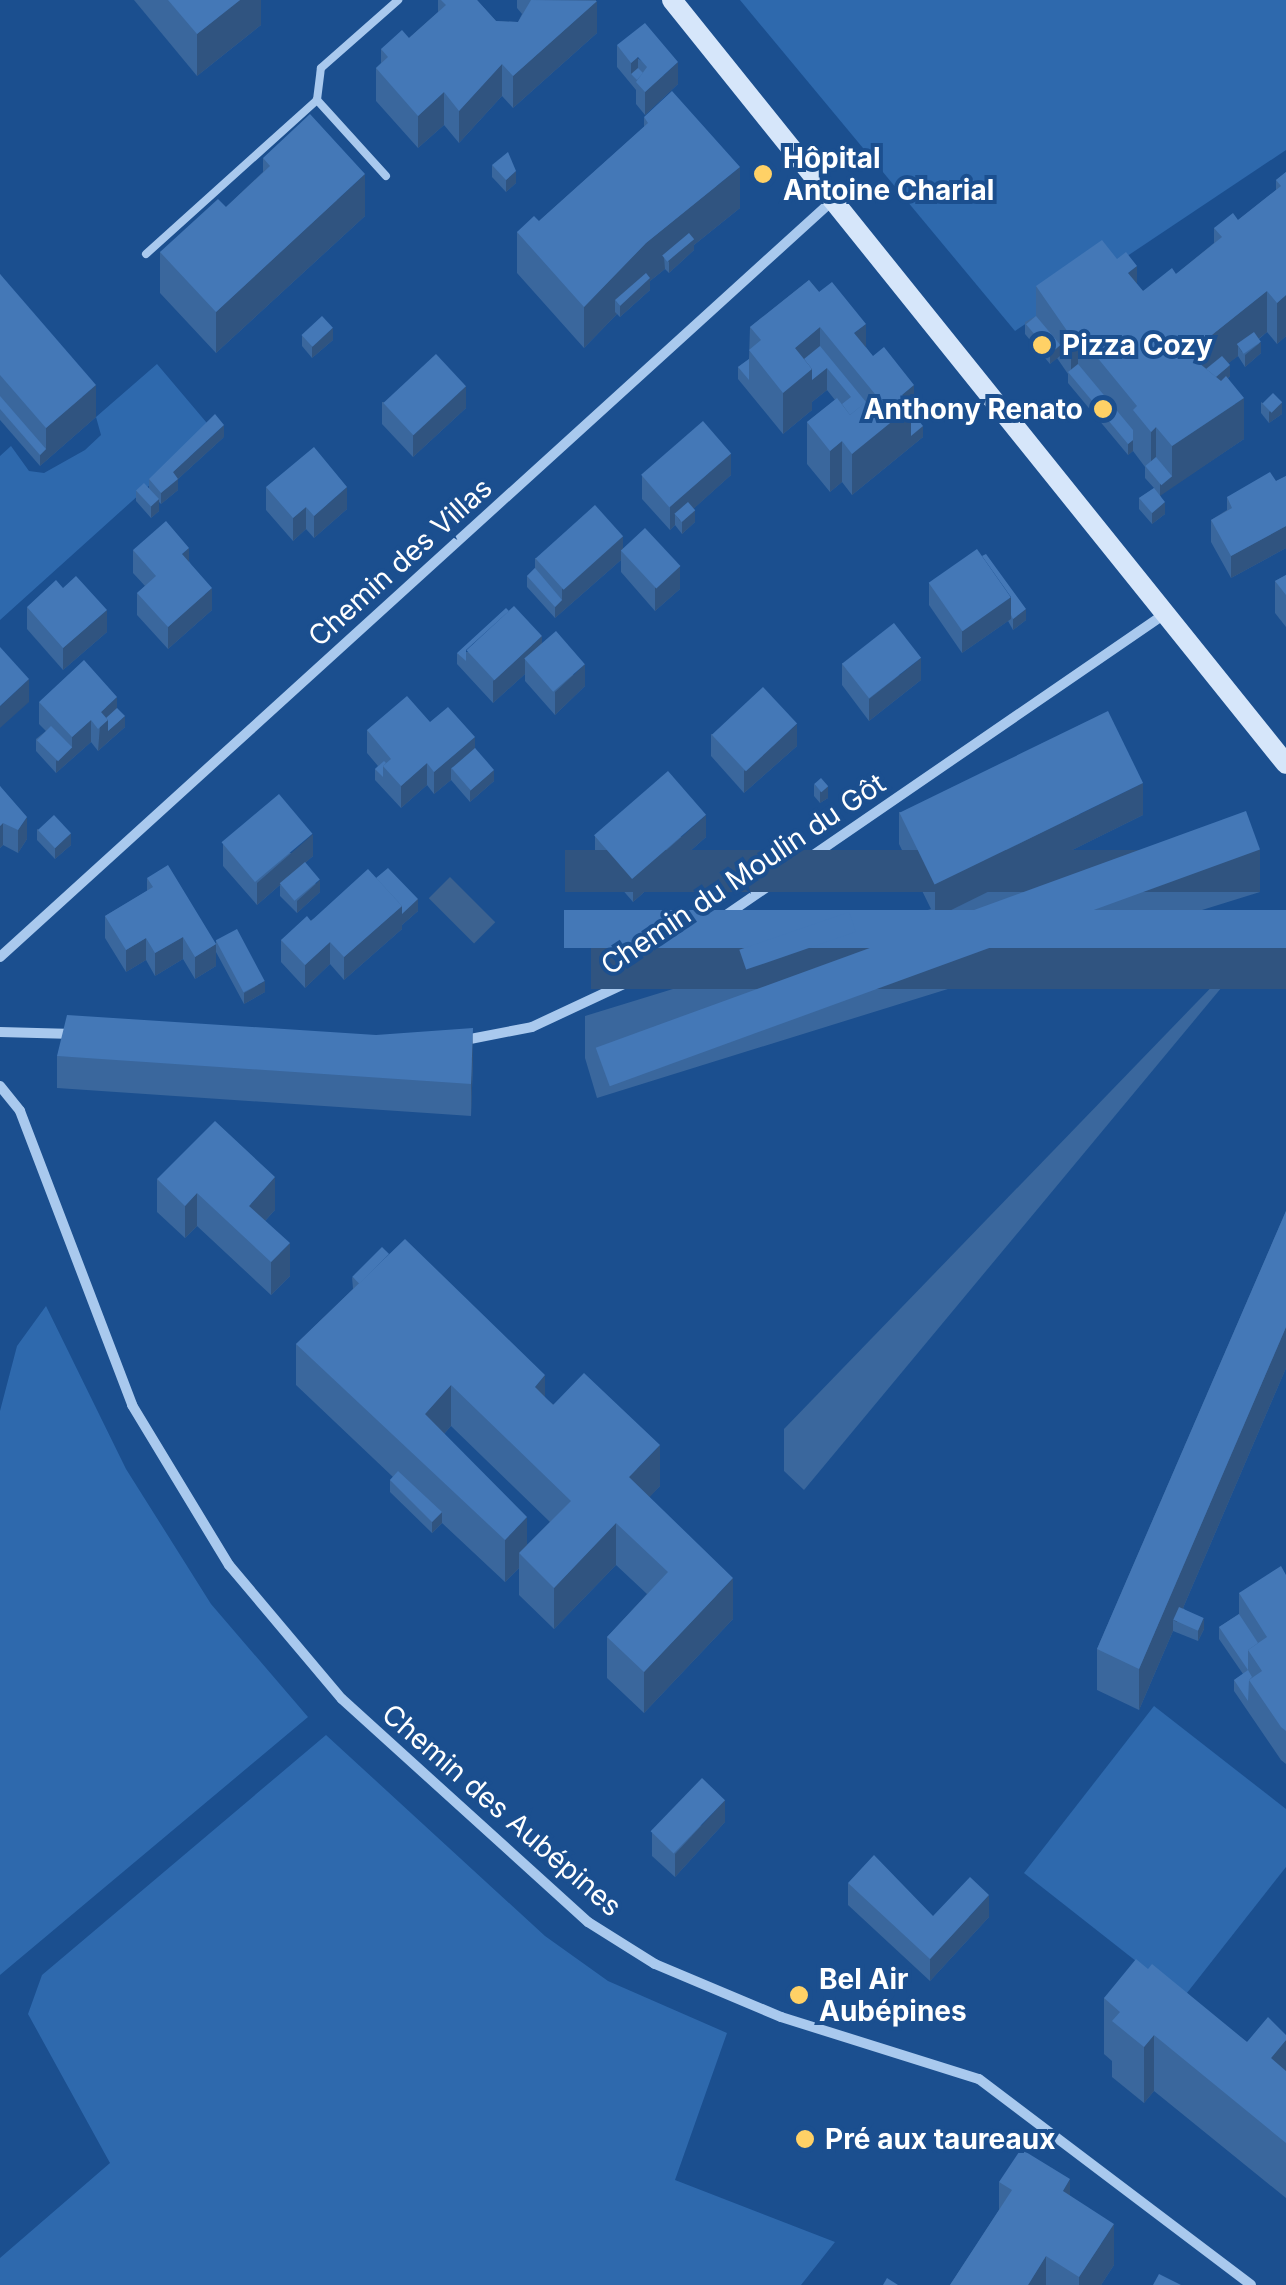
<!DOCTYPE html>
<html>
<head>
<meta charset="utf-8">
<style>
  body { margin:0 }
  #map { position:relative; width:1286px; height:2285px; overflow:hidden; background:#1b4f8f; font-family:Inter,sans-serif }
  div>[style] { position:absolute }
  [style*='--x'] { left:calc(var(--x)*1px); top:calc(var(--y)*1px); width:calc(var(--w)*1px); rotate:calc(var(--a)*1deg) }
  .green>* { inset:0; background:#2e69ad }
  .water>* { inset:0; background:#3c6290; transform-origin:0 0 }
  .service>* { height:8px; margin:-4px; padding:0 4px; transform-origin:4px; border-radius:4px; background:#a9c9ee }
  .minor>* { height:10px; margin:-5px; padding:0 5px; transform-origin:5px; border-radius:5px; background:#a9c9ee }
  .secondary>* { height:20px; margin:-10px; padding:0 10px; transform-origin:10px; border-radius:10px; background:#d6e6fa }
  .wall>* { inset:0; background:#3a679d }
  .shaded-wall>* { inset:0; background:#305480; transform-origin:0 0 }
  .building>* { inset:0; background:#4478b7; transform-origin:0 0 }
  .dots>* { width:28px; height:28px; translate:-50% -50%; box-sizing:border-box; border:5px solid #1b4f8f; border-radius:50% }
  span { translate:-50% -50%; white-space:nowrap; text-align:center; line-height:1.15; -webkit-text-stroke:8px #1b4f8f; paint-order:stroke }
  .poi-label { font-size:28px; color:#fff; font-weight:700 }
  .left { translate:0 -50%; text-align:left }
  .right { translate:-100% -50%; text-align:right }
  .street-label { font-size:28px; color:#fff }
</style>
</head>
<body>
<div id="map">
  <div class="green">
    <div style="clip-path:polygon(740px 0,1286px 0,1286px 150px,1015px 331px)"></div>
    <div style="clip-path:polygon(157px 364px,212px 429px,0 620px,0 456px,11px 446px,29px 471px,44px 473px,85px 450px,101px 435px,96px 417px)"></div>
    <div style="clip-path:polygon(46px 1306px,126px 1469px,211px 1604px,308px 1717px,0 1975px,0 1411px,17px 1346px)"></div>
    <div style="clip-path:polygon(1154px 1706px,1286px 1809px,1286px 1867px,1183px 1998px,1024px 1873px)"></div>
    <div style="clip-path:polygon(326px 1735px,545px 1936px,608px 1981px,727px 2033px,675px 2180px,835px 2242px,801px 2285px,0 2285px,0 2258px,110px 2163px,28px 2014px,42px 1975px)"></div>
  </div>
  <div class="water">
    <div style="left:450px;top:877px;width:64px;height:30px;rotate:45deg"></div>
  </div>
  <div class="service">
    <div style="--x:386;--y:176;--w:103;--a:-132.2"></div>
    <div style="--x:317;--y:100;--w:32;--a:-83"></div>
    <div style="--x:321;--y:68;--w:103;--a:-41.4"></div>
    <div style="--x:146;--y:254;--w:230;--a:-42"></div>
  </div>
  <div class="minor">
    <div style="--x:0;--y:957;--w:1124;--a:-42.26"></div>
    <div style="--x:0;--y:1032;--w:74;--a:1.5"></div>
    <div style="--x:460;--y:1041;--w:73;--a:-11"></div>
    <div style="--x:532;--y:1027;--w:108;--a:-25.1"></div>
    <div style="--x:630;--y:981;--w:650;--a:-34.47"></div>
    <div style="--x:0;--y:1086;--w:32;--a:51"></div>
    <div style="--x:20;--y:1111;--w:315;--a:69.1"></div>
    <div style="--x:132;--y:1405;--w:187;--a:58.8"></div>
    <div style="--x:229;--y:1565;--w:175;--a:49.9"></div>
    <div style="--x:342;--y:1699;--w:332;--a:42.2"></div>
    <div style="--x:588;--y:1922;--w:79;--a:32.1"></div>
    <div style="--x:655;--y:1964;--w:137;--a:22.8"></div>
    <div style="--x:781;--y:2017;--w:207;--a:17.4"></div>
    <div style="--x:979;--y:2079;--w:341;--a:37.1"></div>
  </div>
  <div class="secondary">
    <div style="--x:672;--y:0;--w:980;--a:51.21"></div>
  </div>
  <div class="wall">
    <div style="clip-path:polygon(134px 0,261px 0,261px 25px,197px 76px)"></div>
    <div style="clip-path:polygon(438px 0,477px 0,496px 21px,518px 22px,522px 14px,517px 8px,517px 0,596px 0,597px 33px,513px 108px,502px 96px,459px 143px,444px 125px,418px 148px,376px 101px,376px 68px,381px 63px,381px 49px,409px 38px,438px 12px)"></div>
    <div style="clip-path:polygon(617px 45px,678px 84px,645px 115px,636px 104px,636px 90px,617px 67px)"></div>
    <div style="clip-path:polygon(644px 117px,740px 208px,694px 245px,694px 250px,669px 273px,665px 269px,650px 281px,650px 290px,620px 317px,617px 314px,584px 348px,517px 273px,517px 232px,539px 221px,644px 127px)"></div>
    <div style="clip-path:polygon(263px 158px,365px 216px,216px 353px,160px 293px,160px 252px,226px 207px,263px 172px)"></div>
    <div style="clip-path:polygon(492px 165px,516px 183px,506px 192px,492px 177px)"></div>
    <div style="clip-path:polygon(1286px 172px,1286px 336px,1277px 344px,1267px 332px,1259px 339px,1261px 353px,1245px 367px,1238px 356px,1228px 363px,1230px 376px,1228px 378px,1244px 439px,1160px 495px,1165px 514px,1152px 524px,1139px 509px,1139px 498px,1154px 488px,1145px 478px,1145px 467px,1133px 451px,1128px 455px,1068px 383px,1068px 374px,1057px 358px,1050px 364px,1025px 334px,1025px 322px,1036px 316px,1036px 286px,1137px 284px,1143px 291px,1176px 274px,1214px 243px,1214px 228px,1238px 220px,1276px 190px,1276px 180px)"></div>
    <div style="clip-path:polygon(0 274px,96px 417px,40px 466px,0 420px)"></div>
    <div style="clip-path:polygon(809px 280px,866px 347px,914px 415px,923px 437px,852px 495px,842px 482px,830px 492px,807px 464px,807px 422px,835px 400px,827px 390px,812px 402px,812px 410px,783px 434px,738px 379px,738px 367px,749px 359px,750px 327px)"></div>
    <div style="clip-path:polygon(302px 335px,333px 340px,312px 358px,302px 346px)"></div>
    <div style="clip-path:polygon(382px 402px,466px 408px,413px 457px,382px 424px)"></div>
    <div style="clip-path:polygon(1261px 402px,1282px 414px,1269px 423px,1261px 413px)"></div>
    <div style="clip-path:polygon(224px 437px,178px 479px,178px 490px,161px 504px,159px 502px,159px 511px,151px 518px,136px 501px,136px 490px,149px 488px,149px 479px)"></div>
    <div style="clip-path:polygon(731px 475px,693px 509px,695px 522px,682px 534px,675px 525px,670px 530px,642px 499px,642px 476px)"></div>
    <div style="clip-path:polygon(1286px 476px,1286px 548px,1231px 578px,1211px 542px,1211px 520px,1227px 510px,1227px 497px,1276px 481px)"></div>
    <div style="clip-path:polygon(266px 487px,347px 509px,314px 538px,306px 529px,293px 541px,266px 510px)"></div>
    <div style="clip-path:polygon(623px 548px,680px 589px,655px 611px,621px 572px,621px 560px,555px 618px,527px 587px,527px 576px,535px 568px,535px 558px)"></div>
    <div style="clip-path:polygon(133px 550px,189px 561px,212px 610px,168px 649px,137px 615px,137px 593px,145px 586px,133px 573px)"></div>
    <div style="clip-path:polygon(1286px 575px,1286px 627px,1275px 613px,1275px 581px)"></div>
    <div style="clip-path:polygon(929px 583px,1026px 620px,1013px 630px,1008px 621px,962px 653px,929px 605px)"></div>
    <div style="clip-path:polygon(27px 607px,107px 632px,63px 670px,27px 629px)"></div>
    <div style="clip-path:polygon(542px 644px,585px 686px,555px 715px,525px 681px,525px 674px,493px 703px,457px 664px,457px 653px)"></div>
    <div style="clip-path:polygon(842px 663px,921px 680px,869px 721px,842px 685px)"></div>
    <div style="clip-path:polygon(39px 702px,117px 708px,125px 727px,98px 751px,91px 742px,56px 773px,36px 751px,36px 739px,46px 731px,39px 724px)"></div>
    <div style="clip-path:polygon(430px 722px,475px 748px,494px 781px,470px 802px,451px 780px,434px 794px,427px 785px,401px 808px,375px 780px,375px 769px,378px 766px,367px 753px,367px 730px)"></div>
    <div style="clip-path:polygon(711px 734px,797px 746px,744px 793px,711px 756px)"></div>
    <div style="clip-path:polygon(814px 784px,828px 798px,820px 803px,814px 796px)"></div>
    <div style="clip-path:polygon(0 786px,27px 839px,18px 853px,3px 845px,0 848px)"></div>
    <div style="clip-path:polygon(899px 812px,1143px 815px,987px 892px,1260px 892px,597px 1098px,585px 1058px,585px 1016px,738px 969px,738px 947px,856px 932px,931px 909px,899px 844px)"></div>
    <div style="clip-path:polygon(37px 829px,71px 845px,55px 859px,37px 840px)"></div>
    <div style="clip-path:polygon(595px 836px,706px 837px,633px 902px,595px 858px)"></div>
    <div style="clip-path:polygon(223px 844px,313px 856px,305px 863px,320px 892px,297px 913px,280px 896px,280px 885px,257px 905px,223px 866px)"></div>
    <div style="clip-path:polygon(147px 878px,216px 944px,216px 940px,265px 992px,244px 1004px,216px 952px,216px 966px,195px 979px,183px 959px,155px 976px,146px 960px,126px 972px,105px 938px,105px 916px,147px 891px)"></div>
    <div style="clip-path:polygon(376px 878px,418px 911px,402px 925px,402px 929px,344px 980px,330px 964px,305px 988px,281px 962px,281px 940px)"></div>
    <div style="clip-path:polygon(1286px 910px,804px 1490px,784px 1471px,784px 1429px)"></div>
    <div style="clip-path:polygon(57px 1056px,473px 1060px,471px 1116px,57px 1088px)"></div>
    <div style="clip-path:polygon(157px 1179px,275px 1210px,265px 1221px,290px 1276px,271px 1295px,197px 1226px,185px 1238px,157px 1212px)"></div>
    <div style="clip-path:polygon(1286px 1211px,1286px 1368px,1183px 1608px,1204px 1629px,1198px 1641px,1173px 1631px,1139px 1710px,1097px 1690px,1097px 1649px)"></div>
    <div style="clip-path:polygon(evenodd,352px 1277px,545px 1398px,660px 1486px,649px 1497px,733px 1619px,644px 1713px,607px 1678px,607px 1637px,647px 1594px,616px 1565px,554px 1629px,519px 1595px,519px 1568px,505px 1582px,442px 1523px,432px 1533px,390px 1492px,390px 1480px,393px 1477px,296px 1385px,296px 1344px,353px 1289px,352px 1277px,451px 1426px,550px 1522px,527px 1545px,444px 1434px,451px 1426px)"></div>
    <div style="clip-path:polygon(1286px 1575px,1286px 1764px,1281px 1760px,1234px 1691px,1234px 1680px,1243px 1674px,1219px 1639px,1219px 1627px,1239px 1614px,1239px 1593px)"></div>
    <div style="clip-path:polygon(725px 1822px,675px 1877px,652px 1856px,652px 1833px)"></div>
    <div style="clip-path:polygon(848px 1883px,933px 1916px,989px 1917px,930px 1981px,848px 1905px)"></div>
    <div style="clip-path:polygon(1148px 1969px,1247px 2042px,1286px 2035px,1286px 2198px,1154px 2091px,1144px 2103px,1112px 2077px,1112px 2061px,1104px 2054px,1104px 1998px)"></div>
    <div style="clip-path:polygon(999px 2182px,1070px 2196px,1114px 2265px,1101px 2285px,950px 2285px,999px 2210px)"></div>
  </div>
  <div class="shaded-wall">
    <div style="clip-path:polygon(240px 0,261px 0,261px 25px,197px 76px,197px 34px)"></div>
    <div style="clip-path:polygon(597px 1px,597px 33px,513px 108px,513px 76px)"></div>
    <div style="clip-path:polygon(638px 57px,638px 79px,631px 74px,631px 63px)"></div>
    <div style="clip-path:polygon(678px 62px,678px 84px,645px 115px,645px 92px)"></div>
    <div style="clip-path:polygon(502px 64px,502px 96px,459px 143px,459px 111px)"></div>
    <div style="clip-path:polygon(444px 92px,444px 125px,418px 148px,418px 116px)"></div>
    <div style="clip-path:polygon(740px 167px,740px 208px,694px 245px,694px 250px,669px 273px,669px 262px,664px 257px,665px 269px,650px 281px,650px 290px,620px 317px,620px 306px,615px 300px,615px 312px,617px 314px,584px 348px,584px 307px,646px 243px)"></div>
    <div style="clip-path:polygon(516px 171px,516px 183px,506px 192px,506px 180px)"></div>
    <div style="clip-path:polygon(365px 174px,365px 216px,216px 353px,216px 312px)"></div>
    <div style="clip-path:polygon(1137px 266px,1137px 307px,1128px 273px)"></div>
    <div style="clip-path:polygon(1267px 291px,1267px 332px,1242px 352px,1238px 346px,1238px 356px,1194px 390px,1188px 354px)"></div>
    <div style="clip-path:polygon(1286px 295px,1286px 336px,1277px 344px,1277px 303px)"></div>
    <div style="clip-path:polygon(866px 324px,866px 365px,854px 333px)"></div>
    <div style="clip-path:polygon(820px 327px,820px 368px,827px 368px,827px 390px,812px 402px,812px 410px,783px 434px,783px 393px,795px 348px)"></div>
    <div style="clip-path:polygon(333px 328px,333px 340px,312px 358px,312px 346px)"></div>
    <div style="left:1078px;top:334px;width:41px;height:7px;rotate:90deg"></div>
    <div style="clip-path:polygon(1261px 342px,1261px 353px,1245px 367px,1245px 355px)"></div>
    <div style="clip-path:polygon(1060px 345px,1060px 356px,1050px 364px,1050px 352px)"></div>
    <div style="clip-path:polygon(1230px 365px,1230px 376px,1196px 405px,1196px 393px)"></div>
    <div style="clip-path:polygon(96px 385px,96px 417px,40px 466px,40px 455px,46px 449px,46px 428px)"></div>
    <div style="clip-path:polygon(914px 385px,914px 426px,923px 426px,923px 437px,852px 495px,852px 454px,902px 395px)"></div>
    <div style="clip-path:polygon(466px 386px,466px 408px,413px 457px,413px 434px)"></div>
    <div style="clip-path:polygon(1244px 398px,1244px 439px,1160px 496px,1160px 484px,1172px 476px,1172px 446px)"></div>
    <div style="clip-path:polygon(1282px 402px,1282px 414px,1269px 423px,1269px 412px)"></div>
    <div style="clip-path:polygon(224px 425px,224px 437px,178px 479px,178px 490px,161px 504px,161px 493px,173px 472px)"></div>
    <div style="clip-path:polygon(1156px 427px,1156px 468px,1151px 473px,1151px 432px)"></div>
    <div style="clip-path:polygon(1133px 440px,1133px 451px,1128px 455px,1128px 444px)"></div>
    <div style="clip-path:polygon(842px 441px,842px 482px,830px 492px,830px 451px)"></div>
    <div style="clip-path:polygon(731px 453px,731px 475px,680px 521px,675px 514px,675px 525px,670px 530px,670px 507px)"></div>
    <div style="clip-path:polygon(347px 487px,347px 509px,314px 538px,314px 516px)"></div>
    <div style="clip-path:polygon(159px 499px,159px 511px,151px 518px,151px 506px)"></div>
    <div style="clip-path:polygon(1165px 502px,1165px 514px,1152px 524px,1152px 513px)"></div>
    <div style="clip-path:polygon(306px 507px,306px 529px,293px 541px,293px 518px)"></div>
    <div style="clip-path:polygon(695px 510px,695px 522px,682px 534px,682px 522px)"></div>
    <div style="clip-path:polygon(1286px 526px,1286px 548px,1231px 578px,1231px 556px)"></div>
    <div style="clip-path:polygon(623px 536px,623px 552px,621px 550px,621px 560px,555px 618px,555px 607px,562px 600px,562px 589px)"></div>
    <div style="clip-path:polygon(189px 548px,189px 570px,182px 554px)"></div>
    <div style="clip-path:polygon(680px 566px,680px 589px,655px 611px,655px 588px)"></div>
    <div style="clip-path:polygon(212px 588px,212px 610px,168px 649px,168px 627px)"></div>
    <div style="clip-path:polygon(1011px 597px,1011px 619px,962px 653px,962px 630px)"></div>
    <div style="clip-path:polygon(1026px 609px,1026px 620px,1013px 630px,1013px 619px)"></div>
    <div style="clip-path:polygon(107px 610px,107px 632px,63px 670px,63px 648px)"></div>
    <div style="clip-path:polygon(542px 636px,542px 659px,525px 659px,525px 674px,493px 703px,493px 681px)"></div>
    <div style="clip-path:polygon(921px 658px,921px 680px,869px 721px,869px 699px)"></div>
    <div style="clip-path:polygon(585px 664px,585px 686px,555px 715px,555px 692px)"></div>
    <div style="clip-path:polygon(29px 679px,29px 702px,0 728px,0 706px)"></div>
    <div style="clip-path:polygon(117px 697px,117px 719px,108px 728px,108px 742px,98px 751px,101px 712px)"></div>
    <div style="clip-path:polygon(125px 716px,125px 727px,108px 742px,108px 731px)"></div>
    <div style="clip-path:polygon(91px 720px,91px 742px,56px 773px,56px 761px,72px 747px,72px 737px)"></div>
    <div style="clip-path:polygon(797px 724px,797px 746px,744px 793px,744px 771px)"></div>
    <div style="clip-path:polygon(475px 737px,475px 759px,451px 768px,451px 780px,434px 794px,434px 772px)"></div>
    <div style="clip-path:polygon(427px 763px,427px 785px,401px 808px,401px 786px)"></div>
    <div style="clip-path:polygon(494px 770px,494px 781px,470px 802px,470px 791px)"></div>
    <div style="clip-path:polygon(1143px 783px,1143px 815px,935px 918px,935px 885px)"></div>
    <div style="clip-path:polygon(828px 786px,828px 798px,820px 803px,820px 792px)"></div>
    <div style="clip-path:polygon(706px 815px,706px 837px,633px 902px,633px 880px)"></div>
    <div style="clip-path:polygon(27px 817px,27px 839px,18px 853px,18px 830px)"></div>
    <div style="clip-path:polygon(3px 823px,3px 845px,0 848px,0 826px)"></div>
    <div style="clip-path:polygon(71px 833px,71px 845px,55px 859px,55px 848px)"></div>
    <div style="clip-path:polygon(313px 834px,313px 856px,257px 905px,257px 883px)"></div>
    <div style="left:1260px;top:850px;width:42px;height:695px;rotate:90deg"></div>
    <div style="clip-path:polygon(320px 880px,320px 892px,297px 913px,297px 901px)"></div>
    <div style="clip-path:polygon(418px 899px,418px 911px,402px 925px,402px 929px,344px 980px,344px 957px,402px 906px)"></div>
    <div style="clip-path:polygon(183px 937px,183px 959px,155px 976px,155px 953px)"></div>
    <div style="clip-path:polygon(146px 938px,146px 960px,126px 972px,126px 950px)"></div>
    <div style="clip-path:polygon(330px 942px,330px 964px,305px 988px,305px 965px)"></div>
    <div style="clip-path:polygon(216px 944px,216px 966px,195px 979px,195px 957px)"></div>
    <div style="left:1286px;top:948px;width:41px;height:695px;rotate:90deg"></div>
    <div style="clip-path:polygon(265px 981px,265px 992px,244px 1004px,244px 993px)"></div>
    <div style="clip-path:polygon(473px 1028px,473px 1060px,471px 1116px,471px 1084px)"></div>
    <div style="clip-path:polygon(275px 1177px,275px 1210px,249px 1238px,249px 1206px)"></div>
    <div style="clip-path:polygon(197px 1193px,197px 1226px,185px 1238px,185px 1206px)"></div>
    <div style="clip-path:polygon(290px 1243px,290px 1276px,271px 1295px,271px 1262px)"></div>
    <div style="clip-path:polygon(1286px 1327px,1286px 1368px,1177px 1622px,1173px 1620px,1173px 1631px,1139px 1710px,1139px 1669px)"></div>
    <div style="clip-path:polygon(545px 1375px,545px 1416px,535px 1387px)"></div>
    <div style="clip-path:polygon(451px 1385px,451px 1426px,425px 1455px,425px 1414px)"></div>
    <div style="clip-path:polygon(660px 1445px,660px 1486px,629px 1519px,629px 1477px)"></div>
    <div style="clip-path:polygon(442px 1512px,442px 1523px,432px 1533px,432px 1522px)"></div>
    <div style="clip-path:polygon(527px 1517px,527px 1559px,519px 1553px,519px 1568px,505px 1582px,505px 1540px)"></div>
    <div style="clip-path:polygon(616px 1523px,616px 1565px,554px 1629px,554px 1588px)"></div>
    <div style="clip-path:polygon(733px 1578px,733px 1619px,644px 1713px,644px 1672px)"></div>
    <div style="clip-path:polygon(1204px 1618px,1204px 1629px,1198px 1641px,1198px 1630px)"></div>
    <div style="clip-path:polygon(725px 1800px,725px 1822px,675px 1877px,675px 1854px)"></div>
    <div style="clip-path:polygon(989px 1895px,989px 1917px,930px 1981px,930px 1959px)"></div>
    <div style="clip-path:polygon(1154px 2035px,1154px 2091px,1144px 2103px,1144px 2047px)"></div>
    <div style="clip-path:polygon(1286px 2040px,1286px 2095px,1271px 2058px)"></div>
    <div style="clip-path:polygon(1070px 2179px,1070px 2221px,1063px 2191px)"></div>
    <div style="clip-path:polygon(1114px 2224px,1114px 2265px,1101px 2285px,1079px 2285px,1079px 2277px)"></div>
    <div style="clip-path:polygon(1046px 2256px,1046px 2285px,1028px 2285px)"></div>
  </div>
  <div class="building">
    <div style="clip-path:polygon(168px 0,240px 0,197px 34px)"></div>
    <div style="clip-path:polygon(441px 0,477px 0,496px 21px,518px 22px,531px 0,597px 1px,513px 76px,502px 64px,459px 111px,444px 92px,418px 116px,376px 68px,388px 57px,381px 49px,402px 30px,409px 38px,446px 5px)"></div>
    <div style="clip-path:polygon(645px 23px,678px 62px,645px 92px,636px 82px,647px 67px,638px 57px,631px 63px,617px 45px)"></div>
    <div style="clip-path:polygon(638px 68px,643px 73px,637px 80px,631px 74px)"></div>
    <div style="clip-path:polygon(672px 91px,740px 167px,646px 243px,584px 307px,517px 232px,534px 216px,539px 221px,648px 123px,644px 117px)"></div>
    <div style="clip-path:polygon(310px 114px,365px 174px,216px 312px,160px 252px,218px 199px,226px 207px,270px 166px,263px 158px)"></div>
    <div style="clip-path:polygon(508px 152px,516px 171px,506px 180px,492px 165px)"></div>
    <div style="clip-path:polygon(1286px 172px,1286px 295px,1277px 303px,1267px 291px,1188px 354px,1221px 381px,1226px 376px,1244px 398px,1172px 446px,1156px 427px,1151px 432px,1133px 410px,1137px 406px,1078px 334px,1072px 338px,1036px 286px,1102px 240px,1117px 259px,1126px 252px,1137px 266px,1128px 273px,1143px 291px,1172px 268px,1176px 274px,1222px 237px,1214px 228px,1233px 213px,1238px 220px,1281px 186px,1276px 180px)"></div>
    <div style="left:689px;top:233px;width:8px;height:35px;rotate:50deg"></div>
    <div style="clip-path:polygon(646px 273px,650px 278px,620px 306px,615px 300px)"></div>
    <div style="clip-path:polygon(0 274px,96px 385px,46px 428px,0 375px)"></div>
    <div style="clip-path:polygon(809px 280px,819px 292px,832px 282px,866px 324px,854px 333px,873px 356px,884px 347px,914px 385px,902px 395px,911px 406px,852px 454px,842px 441px,830px 451px,807px 422px,837px 398px,850px 415px,875px 394px,820px 327px,795px 348px,812px 369px,783px 393px,749px 350px,761px 340px,750px 327px)"></div>
    <div style="left:322px;top:316px;width:16px;height:28px;rotate:47deg"></div>
    <div style="left:1036px;top:316px;width:38px;height:13px;rotate:50deg"></div>
    <div style="left:1254px;top:332px;width:12px;height:21px;rotate:55deg"></div>
    <div style="clip-path:polygon(820px 346px,866px 402px,850px 415px,842px 404px,851px 397px,827px 368px,812px 380px,812px 369px,804px 359px)"></div>
    <div style="left:436px;top:354px;width:44px;height:72px;rotate:47deg"></div>
    <div style="clip-path:polygon(1222px 356px,1230px 365px,1216px 377px,1206px 369px)"></div>
    <div style="clip-path:polygon(749px 359px,749px 380px,738px 367px)"></div>
    <div style="clip-path:polygon(1078px 364px,1133px 430px,1133px 440px,1128px 444px,1068px 372px)"></div>
    <div style="left:1273px;top:393px;width:13px;height:15px;rotate:45deg"></div>
    <div style="clip-path:polygon(0 396px,46px 449px,40px 455px,0 409px)"></div>
    <div style="clip-path:polygon(215px 414px,224px 425px,173px 472px,178px 479px,161px 493px,149px 479px)"></div>
    <div style="clip-path:polygon(914px 415px,923px 426px,911px 436px,911px 417px)"></div>
    <div style="left:703px;top:421px;width:43px;height:82px;rotate:49deg"></div>
    <div style="clip-path:polygon(314px 447px,347px 487px,314px 516px,306px 507px,293px 518px,266px 487px)"></div>
    <div style="left:1156px;top:457px;width:25px;height:14px;rotate:50deg"></div>
    <div style="clip-path:polygon(1270px 472px,1276px 481px,1286px 476px,1286px 526px,1231px 556px,1211px 520px,1232px 508px,1227px 497px)"></div>
    <div style="left:144px;top:483px;width:22px;height:11px;rotate:47deg"></div>
    <div style="clip-path:polygon(1154px 488px,1165px 502px,1152px 513px,1139px 498px)"></div>
    <div style="left:688px;top:502px;width:11px;height:18px;rotate:49deg"></div>
    <div style="left:595px;top:505px;width:42px;height:80px;rotate:48deg"></div>
    <div style="clip-path:polygon(166px 521px,189px 548px,182px 554px,212px 588px,168px 627px,137px 593px,156px 576px,133px 550px)"></div>
    <div style="left:645px;top:528px;width:52px;height:33px;rotate:47deg"></div>
    <div style="left:977px;top:549px;width:59px;height:59px;rotate:55deg"></div>
    <div style="clip-path:polygon(986px 554px,1026px 609px,1013px 619px,1011px 615px,1011px 597px,982px 556px)"></div>
    <div style="clip-path:polygon(535px 568px,562px 600px,555px 607px,527px 576px)"></div>
    <div style="clip-path:polygon(1286px 575px,1286px 595px,1275px 581px)"></div>
    <div style="clip-path:polygon(76px 576px,107px 610px,63px 648px,27px 607px,56px 580px,63px 588px)"></div>
    <div style="left:514px;top:606px;width:41px;height:65px;rotate:47deg"></div>
    <div style="clip-path:polygon(506px 608px,509px 611px,466px 650px,466px 661px,457px 653px)"></div>
    <div style="left:894px;top:623px;width:44px;height:66px;rotate:52deg"></div>
    <div style="left:556px;top:631px;width:44px;height:42px;rotate:49deg"></div>
    <div style="clip-path:polygon(0 647px,29px 679px,0 706px)"></div>
    <div style="clip-path:polygon(84px 660px,117px 697px,101px 712px,108px 720px,98px 729px,91px 720px,72px 737px,39px 702px)"></div>
    <div style="left:763px;top:687px;width:50px;height:70px;rotate:47deg"></div>
    <div style="clip-path:polygon(407px 696px,430px 722px,448px 707px,475px 737px,434px 772px,427px 763px,401px 786px,383px 766px,391px 759px,367px 730px)"></div>
    <div style="clip-path:polygon(117px 708px,125px 716px,108px 731px,108px 720px,106px 718px)"></div>
    <div style="left:1108px;top:711px;width:80px;height:232px;rotate:64deg"></div>
    <div style="left:51px;top:726px;width:30px;height:20px;rotate:45deg"></div>
    <div style="left:475px;top:748px;width:29px;height:31px;rotate:49deg"></div>
    <div style="clip-path:polygon(384px 761px,386px 763px,383px 766px,383px 777px,375px 769px)"></div>
    <div style="left:668px;top:771px;width:58px;height:98px;rotate:49deg"></div>
    <div style="left:821px;top:778px;width:11px;height:9px;rotate:49deg"></div>
    <div style="clip-path:polygon(0 786px,27px 817px,18px 830px,3px 823px,0 826px)"></div>
    <div style="left:279px;top:794px;width:52px;height:75px;rotate:50deg"></div>
    <div style="left:1246px;top:811px;width:41px;height:692px;rotate:70deg"></div>
    <div style="left:54px;top:815px;width:25px;height:22px;rotate:47deg"></div>
    <div style="left:305px;top:862px;width:23px;height:33px;rotate:50deg"></div>
    <div style="clip-path:polygon(168px 865px,216px 944px,195px 957px,183px 937px,155px 953px,146px 938px,126px 950px,105px 916px,153px 887px,147px 878px)"></div>
    <div style="clip-path:polygon(388px 868px,418px 899px,402px 914px,402px 906px,376px 878px)"></div>
    <div style="clip-path:polygon(368px 869px,402px 906px,344px 957px,330px 942px,305px 965px,281px 940px,307px 916px,311px 921px)"></div>
    <div style="left:1286px;top:910px;width:38px;height:722px;rotate:90deg"></div>
    <div style="left:849px;top:912px;width:21px;height:116px;rotate:71deg"></div>
    <div style="left:237px;top:929px;width:59px;height:24px;rotate:62deg"></div>
    <div style="clip-path:polygon(67px 1015px,376px 1035px,473px 1028px,471px 1084px,57px 1056px)"></div>
    <div style="clip-path:polygon(215px 1121px,275px 1177px,249px 1206px,290px 1243px,271px 1262px,197px 1193px,185px 1206px,157px 1179px)"></div>
    <div style="clip-path:polygon(1286px 1211px,1286px 1327px,1139px 1669px,1097px 1649px)"></div>
    <div style="clip-path:polygon(405px 1239px,545px 1375px,535px 1387px,553px 1405px,584px 1373px,660px 1445px,629px 1477px,733px 1578px,644px 1672px,607px 1637px,668px 1572px,616px 1523px,554px 1588px,519px 1553px,571px 1501px,451px 1385px,425px 1414px,527px 1517px,505px 1540px,296px 1344px)"></div>
    <div style="left:382px;top:1247px;width:10px;height:42px;rotate:45deg"></div>
    <div style="clip-path:polygon(398px 1471px,442px 1512px,432px 1522px,390px 1480px)"></div>
    <div style="clip-path:polygon(1281px 1566px,1286px 1575px,1286px 1731px,1281px 1727px,1249px 1680px,1262px 1671px,1248px 1650px,1267px 1637px,1239px 1593px)"></div>
    <div style="left:1179px;top:1607px;width:27px;height:14px;rotate:24deg"></div>
    <div style="clip-path:polygon(1239px 1614px,1258px 1643px,1248px 1650px,1248px 1670px,1219px 1627px)"></div>
    <div style="clip-path:polygon(1248px 1670px,1252px 1677px,1249px 1680px,1248px 1701px,1234px 1680px)"></div>
    <div style="left:702px;top:1778px;width:32px;height:74px;rotate:44deg"></div>
    <div style="clip-path:polygon(874px 1855px,933px 1916px,970px 1877px,989px 1895px,930px 1959px,848px 1883px)"></div>
    <div style="clip-path:polygon(1136px 1959px,1148px 1969px,1152px 1964px,1247px 2042px,1268px 2017px,1286px 2035px,1286px 2040px,1271px 2058px,1286px 2071px,1286px 2143px,1154px 2035px,1144px 2047px,1112px 2021px,1120px 2012px,1104px 1998px)"></div>
    <div style="clip-path:polygon(1021px 2149px,1070px 2179px,1063px 2191px,1114px 2224px,1079px 2277px,1046px 2256px,1028px 2285px,950px 2285px,1012px 2190px,999px 2182px)"></div>
    <div style="clip-path:polygon(1159px 2274px,1181px 2285px,1153px 2285px)"></div>
    <div style="clip-path:polygon(887px 2278px,898px 2285px,883px 2285px)"></div>
  </div>
  <div class="dots">
    <div style="left:763px;top:174px;background:#ffd166"></div>
    <div style="left:1042px;top:345px;background:#ffd166"></div>
    <div style="left:1103px;top:409px;background:#ffd166"></div>
    <div style="left:799px;top:1995px;background:#ffd166"></div>
    <div style="left:805px;top:2139px;background:#ffd166"></div>
  </div>
  <div class="poi-label">
    <span class="left" style="left:783px;top:174px">Hôpital<br>Antoine Charial</span>
    <span class="left" style="left:1062px;top:345px">Pizza Cozy</span>
    <span class="right" style="left:1083px;top:409px">Anthony Renato</span>
    <span class="left" style="left:819px;top:1995px">Bel Air<br>Aubépines</span>
    <span class="left" style="left:825px;top:2139px">Pré aux taureaux</span>
  </div>
  <div class="street-label">
    <span style="left:400px;top:562px;rotate:-42deg">Chemin des Villas</span>
    <span style="left:743px;top:874px;rotate:-34deg">Chemin du Moulin du Gôt</span>
    <span style="left:502px;top:1810px;rotate:41deg">Chemin des Aubépines</span>
  </div>
</div>
</body>
</html>
